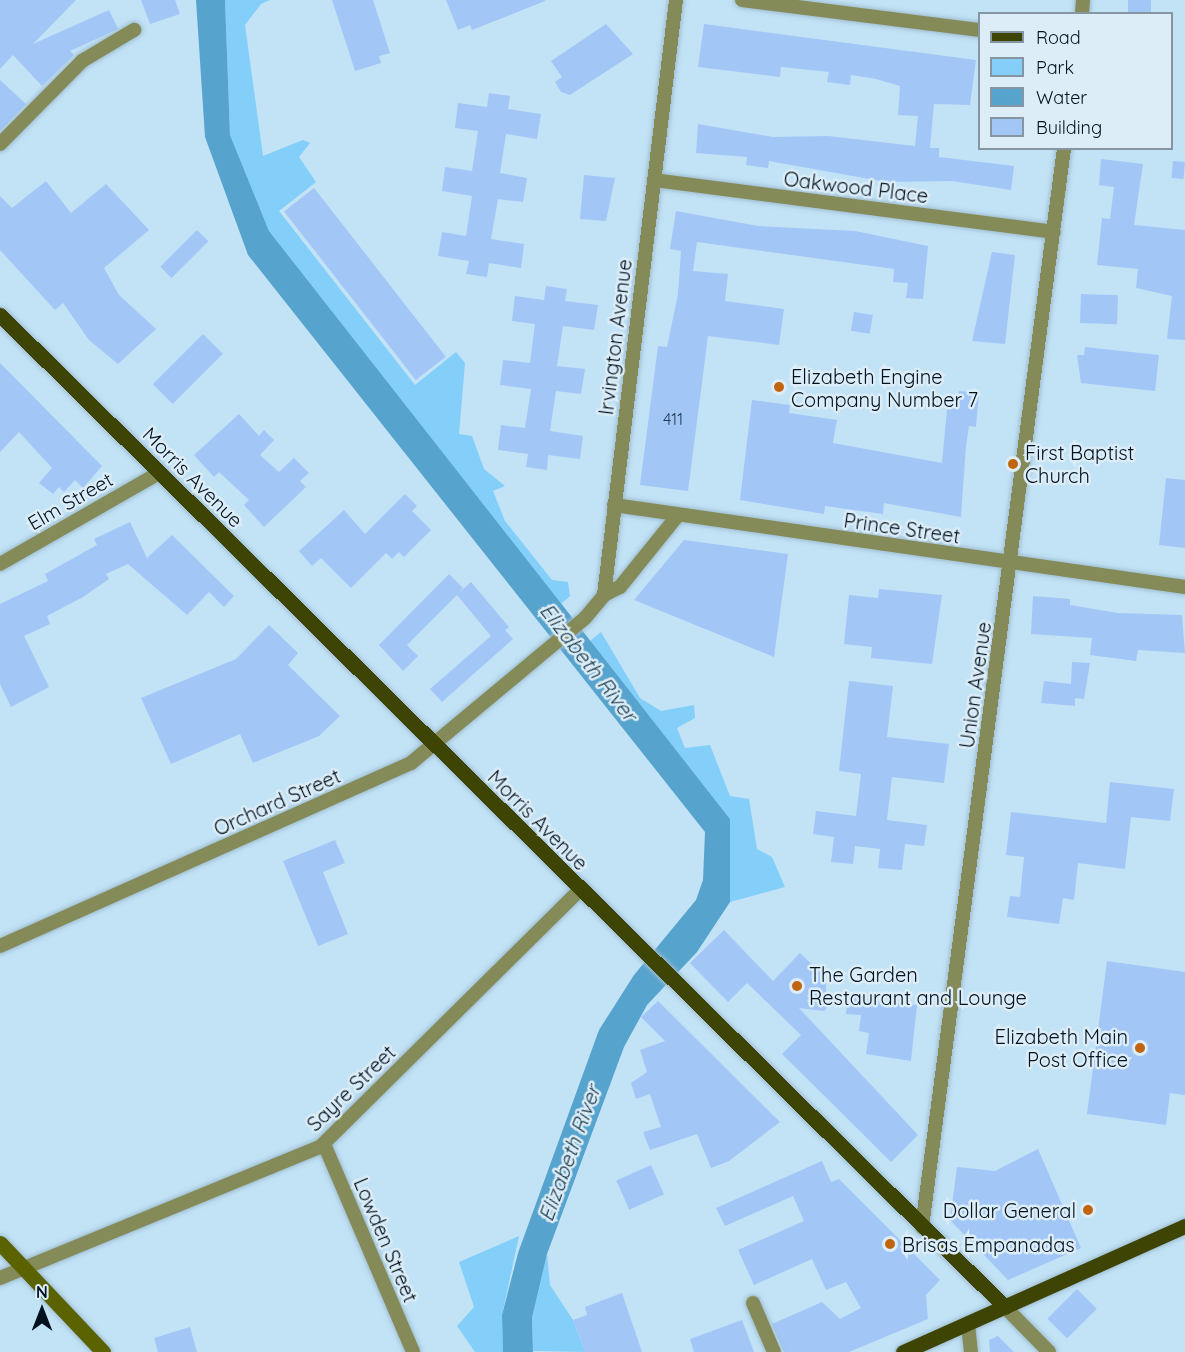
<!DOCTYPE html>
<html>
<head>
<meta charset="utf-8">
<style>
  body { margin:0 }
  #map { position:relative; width:1185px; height:1352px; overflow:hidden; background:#c2e2f6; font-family:Quicksand,sans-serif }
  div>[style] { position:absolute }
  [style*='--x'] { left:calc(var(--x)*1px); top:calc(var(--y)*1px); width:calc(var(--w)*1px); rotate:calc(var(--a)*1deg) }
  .green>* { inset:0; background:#83cffa }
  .water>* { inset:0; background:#56a3cd }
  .building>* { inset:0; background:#a2c7f7; transform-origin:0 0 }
  .roads { filter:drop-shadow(0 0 2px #9fbdcf) drop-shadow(0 0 2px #9fbdcf) }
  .street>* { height:14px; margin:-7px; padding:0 7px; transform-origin:7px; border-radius:7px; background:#848b58 }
  .secondary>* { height:15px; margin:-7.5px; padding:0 7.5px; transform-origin:7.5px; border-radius:7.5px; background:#5b6200 }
  .primary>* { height:15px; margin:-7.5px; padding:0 7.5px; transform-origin:7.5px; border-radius:7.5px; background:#3e4404 }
  .dots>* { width:16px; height:16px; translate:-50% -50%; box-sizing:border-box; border:3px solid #ddedf7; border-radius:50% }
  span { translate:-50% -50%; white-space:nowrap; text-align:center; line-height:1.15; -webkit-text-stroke:5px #ddedf7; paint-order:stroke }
  .number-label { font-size:16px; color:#283f56 }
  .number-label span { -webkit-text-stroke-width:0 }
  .street-label { font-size:20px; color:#001220 }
  .poi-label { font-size:20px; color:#001220 }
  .left { translate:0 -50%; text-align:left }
  .right { translate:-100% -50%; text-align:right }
  .water-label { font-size:21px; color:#193b4d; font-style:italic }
  .legend { position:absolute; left:978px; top:12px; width:195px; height:138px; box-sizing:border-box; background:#ddedf7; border:2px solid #8595a1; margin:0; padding:8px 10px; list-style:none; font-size:18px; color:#001220 }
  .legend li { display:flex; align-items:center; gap:12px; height:30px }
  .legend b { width:30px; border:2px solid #8595a1 }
  .north { position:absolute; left:12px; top:1280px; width:60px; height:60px; -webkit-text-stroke:4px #ddedf7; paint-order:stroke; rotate:0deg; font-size:16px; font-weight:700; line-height:24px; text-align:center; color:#001220 }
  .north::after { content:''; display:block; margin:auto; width:21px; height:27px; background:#001220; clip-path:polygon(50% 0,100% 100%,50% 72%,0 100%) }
</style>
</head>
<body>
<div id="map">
  <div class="green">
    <div style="clip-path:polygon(225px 0,270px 0,261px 4px,245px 25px,263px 156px,303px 140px,310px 143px,299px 157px,316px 182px,279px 211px,415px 385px,456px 352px,465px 363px,459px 434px,472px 436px,484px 469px,505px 486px,493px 491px,505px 521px,552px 580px,568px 582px,570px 596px,561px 604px,269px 231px,230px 135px)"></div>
    <div style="clip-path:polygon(601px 632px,640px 698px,661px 711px,694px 705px,695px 718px,677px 728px,685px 748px,710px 745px,730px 796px,749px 799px,757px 849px,772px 857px,785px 887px,730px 902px,730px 819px,590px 641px)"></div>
    <div style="clip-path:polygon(519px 1236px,502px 1315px,503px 1352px,475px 1352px,457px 1326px,474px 1307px,459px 1262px)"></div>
    <div style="clip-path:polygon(547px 1254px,550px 1285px,573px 1320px,585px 1352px,533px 1351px,532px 1318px)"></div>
  </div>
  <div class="water">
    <div style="clip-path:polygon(196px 0,225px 0,230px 135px,269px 231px,730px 819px,730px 902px,697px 952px,647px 1005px,624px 1047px,547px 1254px,532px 1318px,533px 1352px,503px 1352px,502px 1315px,518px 1253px,599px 1030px,634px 975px,696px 900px,703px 880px,705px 832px,248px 255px,205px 137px)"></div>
  </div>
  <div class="building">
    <div style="clip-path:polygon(0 0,76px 0,33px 44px,109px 10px,118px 29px,70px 51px,74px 55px,42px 86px,13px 55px,0 69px)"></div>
    <div style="clip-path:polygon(141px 0,175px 0,180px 14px,150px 24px)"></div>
    <div style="clip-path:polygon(332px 0,373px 0,390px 53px,379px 56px,381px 63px,355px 71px)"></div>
    <div style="clip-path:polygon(446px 0,545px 0,545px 1px,472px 30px,470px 25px,458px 30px)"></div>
    <div style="left:1128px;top:0;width:23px;height:14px"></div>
    <div style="clip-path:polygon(606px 24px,633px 54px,570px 95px,561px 92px,555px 82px,562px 77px,551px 61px)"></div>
    <div style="clip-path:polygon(704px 24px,976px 60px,970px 105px,934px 104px,930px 148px,939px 148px,939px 157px,1014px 166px,1011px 190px,952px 181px,886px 182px,769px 161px,768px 168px,746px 165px,747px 157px,696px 153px,698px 124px,773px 137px,828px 136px,915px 146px,918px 116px,898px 115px,900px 86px,876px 79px,851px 75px,850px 85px,827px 82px,829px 72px,781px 67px,780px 77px,698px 67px)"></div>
    <div style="clip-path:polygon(0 80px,26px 104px,0 131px)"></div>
    <div style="clip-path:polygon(489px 93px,510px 96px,508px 109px,541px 114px,537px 139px,506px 134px,500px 173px,527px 178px,523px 202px,498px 199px,491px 239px,524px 244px,521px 268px,489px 263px,487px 277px,466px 274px,469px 261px,438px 256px,442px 232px,466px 236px,472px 196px,442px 191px,445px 167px,472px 171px,478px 131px,455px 128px,458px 103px,487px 107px)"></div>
    <div style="clip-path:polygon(1101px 159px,1143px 164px,1134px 225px,1185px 230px,1185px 340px,1167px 339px,1172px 296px,1136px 288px,1138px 269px,1097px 265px,1102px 218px,1110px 219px,1114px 187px,1099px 185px)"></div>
    <div style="left:1173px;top:161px;width:12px;height:17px;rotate:5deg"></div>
    <div style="clip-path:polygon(584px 175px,615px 178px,606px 221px,580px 219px)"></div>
    <div style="clip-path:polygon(46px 181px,71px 213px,106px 184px,149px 230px,104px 268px,119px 295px,156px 329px,118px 364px,89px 340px,63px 303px,55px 310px,0 250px,0 196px,12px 208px)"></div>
    <div style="left:314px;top:188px;width:214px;height:38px;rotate:52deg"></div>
    <div style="clip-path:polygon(676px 211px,758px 226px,855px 231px,928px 246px,923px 299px,906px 298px,908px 283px,893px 282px,894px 269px,697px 242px,693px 271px,728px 274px,725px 301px,784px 309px,779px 345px,708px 336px,688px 491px,640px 485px,658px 346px,667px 347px,678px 294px,681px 251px,670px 249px)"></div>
    <div style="left:197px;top:230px;width:16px;height:52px;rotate:45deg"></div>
    <div style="clip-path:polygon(992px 252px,1015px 255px,1005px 344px,972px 341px)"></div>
    <div style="clip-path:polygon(546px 286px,567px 289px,565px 301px,598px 305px,594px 330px,563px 326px,557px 366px,585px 369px,581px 394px,556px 391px,550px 431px,583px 436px,580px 459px,548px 455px,547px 470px,526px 467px,528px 454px,498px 450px,501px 425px,525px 428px,531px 389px,500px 385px,503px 360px,530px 363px,535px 324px,512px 321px,515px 296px,544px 300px)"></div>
    <div style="left:1081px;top:294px;width:37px;height:29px;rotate:2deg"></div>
    <div style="left:854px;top:312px;width:19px;height:19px;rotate:9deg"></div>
    <div style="left:203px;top:334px;width:28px;height:71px;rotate:45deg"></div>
    <div style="clip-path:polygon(1085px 347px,1159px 355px,1155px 391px,1081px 383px,1077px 355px,1084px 355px)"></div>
    <div style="clip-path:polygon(0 363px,102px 466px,83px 488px,75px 480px,64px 492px,59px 487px,53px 494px,39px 483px,52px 468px,19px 432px,0 452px)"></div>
    <div style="clip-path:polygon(959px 391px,979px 393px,976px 427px,969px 426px,966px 446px,961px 517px,884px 503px,883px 514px,825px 506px,824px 514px,740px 500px,752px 400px,790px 405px,789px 413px,837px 420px,833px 443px,942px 463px,948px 399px,958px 400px)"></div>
    <div style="clip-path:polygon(239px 414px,259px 436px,264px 430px,274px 440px,260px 455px,279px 472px,294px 458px,309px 473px,300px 481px,306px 487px,264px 527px,244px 505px,249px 500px,219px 472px,214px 477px,194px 455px)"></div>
    <div style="clip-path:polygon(1166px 478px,1185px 480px,1185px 548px,1159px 545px)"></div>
    <div style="clip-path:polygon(405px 494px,417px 506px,412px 511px,431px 530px,404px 557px,399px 552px,392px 559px,386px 553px,351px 588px,321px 558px,312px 566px,299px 551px,344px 510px,365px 534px)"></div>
    <div style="clip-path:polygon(130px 522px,147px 558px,172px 535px,234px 596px,224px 607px,209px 592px,187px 615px,128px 564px,106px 574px,109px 579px,83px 597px,47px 616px,50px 624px,24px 636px,49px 687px,11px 707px,0 684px,0 604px,48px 581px,45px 574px,97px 545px,94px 539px)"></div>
    <div style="clip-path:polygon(684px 540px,788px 554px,774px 657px,634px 600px)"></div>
    <div style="clip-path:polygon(449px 574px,463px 588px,459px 593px,471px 582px,509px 627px,505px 630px,513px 639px,442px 702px,430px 689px,491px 636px,457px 595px,407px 645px,418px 656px,403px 671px,379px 645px)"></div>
    <div style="clip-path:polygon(879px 589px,942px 595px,932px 664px,871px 658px,872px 647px,844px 644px,849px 595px,878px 598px)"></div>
    <div style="clip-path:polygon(1033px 596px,1070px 599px,1070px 605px,1118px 613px,1182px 615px,1185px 653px,1138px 650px,1136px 661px,1090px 655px,1092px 638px,1031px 634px)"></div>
    <div style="clip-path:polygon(269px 625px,298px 653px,288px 665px,340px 716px,319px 736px,253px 763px,240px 734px,171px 764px,141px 698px,236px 659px)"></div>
    <div style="clip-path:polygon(1072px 662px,1090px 663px,1084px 699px,1075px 698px,1075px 706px,1041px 703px,1044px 681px,1071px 684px)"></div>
    <div style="clip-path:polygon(849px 681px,893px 686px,887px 737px,949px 744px,944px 783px,892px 777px,887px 820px,927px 825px,924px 846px,905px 844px,902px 870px,878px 868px,880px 849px,855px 846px,853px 864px,831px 862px,834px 837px,813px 834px,816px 811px,856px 816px,861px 774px,839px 771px)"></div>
    <div style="clip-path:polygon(1110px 782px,1174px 789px,1170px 821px,1131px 817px,1125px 869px,1078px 863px,1074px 900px,1063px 898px,1059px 924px,1007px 917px,1010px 896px,1020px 897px,1024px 857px,1006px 855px,1011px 812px,1106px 823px)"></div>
    <div style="clip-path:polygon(335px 840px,345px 863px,323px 872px,348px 934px,318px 946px,283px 861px)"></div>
    <div style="clip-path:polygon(724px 930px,773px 981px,800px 953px,826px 978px,826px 994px,839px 996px,824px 1011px,799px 1008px,918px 1135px,891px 1162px,782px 1054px,801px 1035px,747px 983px,728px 1002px,690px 963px)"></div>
    <div style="clip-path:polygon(1107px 961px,1185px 972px,1185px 1095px,1170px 1093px,1166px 1125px,1087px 1114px)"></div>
    <div style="clip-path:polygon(848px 997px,917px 1005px,911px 1061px,866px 1054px,869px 1033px,859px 1031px,861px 1015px,846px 1014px)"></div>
    <div style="clip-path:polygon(658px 1001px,780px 1122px,729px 1161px,711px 1168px,697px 1134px,650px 1150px,643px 1132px,661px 1127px,650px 1094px,636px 1099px,631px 1083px,647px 1072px,640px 1050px,665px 1041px,641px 1017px)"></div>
    <div style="clip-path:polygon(1038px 1149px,1081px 1248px,1008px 1280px,950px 1220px,957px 1167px,995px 1171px)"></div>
    <div style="clip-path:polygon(822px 1161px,831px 1182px,839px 1179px,940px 1280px,926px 1295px,928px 1319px,849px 1352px,784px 1352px,772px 1324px,822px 1302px,840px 1319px,861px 1308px,846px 1282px,826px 1290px,812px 1259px,754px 1285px,738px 1250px,804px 1221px,793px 1196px,725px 1226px,716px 1208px)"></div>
    <div style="left:651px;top:1165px;width:32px;height:38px;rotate:66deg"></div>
    <div style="left:1077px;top:1289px;width:28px;height:42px;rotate:45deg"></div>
    <div style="clip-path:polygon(622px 1293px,642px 1352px,585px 1352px,573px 1320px,587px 1315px,585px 1307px)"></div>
    <div style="clip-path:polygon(742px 1320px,754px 1352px,694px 1352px,690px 1339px)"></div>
    <div style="clip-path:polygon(190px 1327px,197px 1352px,158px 1352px,154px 1338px)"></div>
    <div style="clip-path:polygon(998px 1336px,1014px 1352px,990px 1352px,989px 1340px)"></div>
  </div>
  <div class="roads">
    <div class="street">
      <div style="--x:742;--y:0;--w:240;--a:7.2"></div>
      <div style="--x:1082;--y:14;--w:14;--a:-86"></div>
      <div style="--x:0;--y:144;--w:117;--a:-45.3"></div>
      <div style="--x:82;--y:61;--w:61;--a:-30.8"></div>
      <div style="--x:654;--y:180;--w:403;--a:7.4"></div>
      <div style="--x:614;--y:505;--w:577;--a:8.17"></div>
      <div style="--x:0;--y:564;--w:183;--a:-29.8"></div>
      <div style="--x:604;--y:595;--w:18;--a:-27"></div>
      <div style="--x:620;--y:587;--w:92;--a:-51.1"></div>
      <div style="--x:0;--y:946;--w:450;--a:-24"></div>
      <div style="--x:411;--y:763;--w:226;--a:-39.8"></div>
      <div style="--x:585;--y:618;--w:30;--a:-50"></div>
      <div style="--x:604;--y:595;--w:599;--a:-83.1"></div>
      <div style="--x:324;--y:1144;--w:226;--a:66.8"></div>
      <div style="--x:922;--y:1227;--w:1088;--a:-82.5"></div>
      <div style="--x:0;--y:1278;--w:346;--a:-22.3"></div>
      <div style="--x:320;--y:1147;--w:366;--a:-44.7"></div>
      <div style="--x:753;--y:1303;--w:53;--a:66.8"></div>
      <div style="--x:1005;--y:1307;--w:63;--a:45.6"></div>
      <div style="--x:968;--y:1324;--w:28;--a:84"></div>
    </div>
    <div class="secondary">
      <div style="--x:0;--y:1243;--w:150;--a:46.6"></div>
    </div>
    <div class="primary">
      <div style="--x:0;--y:315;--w:1412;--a:44.63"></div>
      <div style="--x:903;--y:1352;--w:309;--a:-24.1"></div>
    </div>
  </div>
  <div class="dots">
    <div style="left:779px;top:387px;background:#c06410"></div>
    <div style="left:1013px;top:464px;background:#c06410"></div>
    <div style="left:797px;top:986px;background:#c06410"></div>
    <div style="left:1140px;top:1048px;background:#c06410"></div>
    <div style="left:1088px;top:1210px;background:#c06410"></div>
    <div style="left:890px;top:1244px;background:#c06410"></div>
  </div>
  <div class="number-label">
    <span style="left:673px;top:419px">411</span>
  </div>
  <div class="street-label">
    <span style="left:856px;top:187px;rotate:7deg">Oakwood Place</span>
    <span style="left:615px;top:337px;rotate:-83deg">Irvington Avenue</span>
    <span style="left:193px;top:477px;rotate:45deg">Morris Avenue</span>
    <span style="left:70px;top:501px;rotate:-30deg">Elm Street</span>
    <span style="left:902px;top:528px;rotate:8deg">Prince Street</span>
    <span style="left:975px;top:685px;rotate:-82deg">Union Avenue</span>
    <span style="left:277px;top:802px;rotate:-24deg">Orchard Street</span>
    <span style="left:538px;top:820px;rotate:45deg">Morris Avenue</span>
    <span style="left:351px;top:1088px;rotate:-44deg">Sayre Street</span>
    <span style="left:386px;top:1240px;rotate:67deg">Lowden Street</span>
  </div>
  <div class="poi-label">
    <span class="left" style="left:791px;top:388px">Elizabeth Engine<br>Company Number 7</span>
    <span class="left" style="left:1025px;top:464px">First Baptist<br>Church</span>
    <span class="left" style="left:809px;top:986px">The Garden<br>Restaurant and Lounge</span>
    <span class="right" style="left:1128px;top:1048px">Elizabeth Main<br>Post Office</span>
    <span class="right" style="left:1076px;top:1210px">Dollar General</span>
    <span class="left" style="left:902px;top:1244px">Brisas Empanadas</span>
  </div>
  <div class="water-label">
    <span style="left:589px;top:662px;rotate:52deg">Elizabeth River</span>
    <span style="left:569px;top:1153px;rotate:-70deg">Elizabeth River</span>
  </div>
  <ul class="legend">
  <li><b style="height:8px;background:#3e4404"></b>Road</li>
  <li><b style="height:16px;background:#83cffa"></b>Park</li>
  <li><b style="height:16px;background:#56a3cd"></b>Water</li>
  <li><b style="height:16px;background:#a2c7f7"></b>Building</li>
  </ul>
  <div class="north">N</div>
</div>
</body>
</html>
